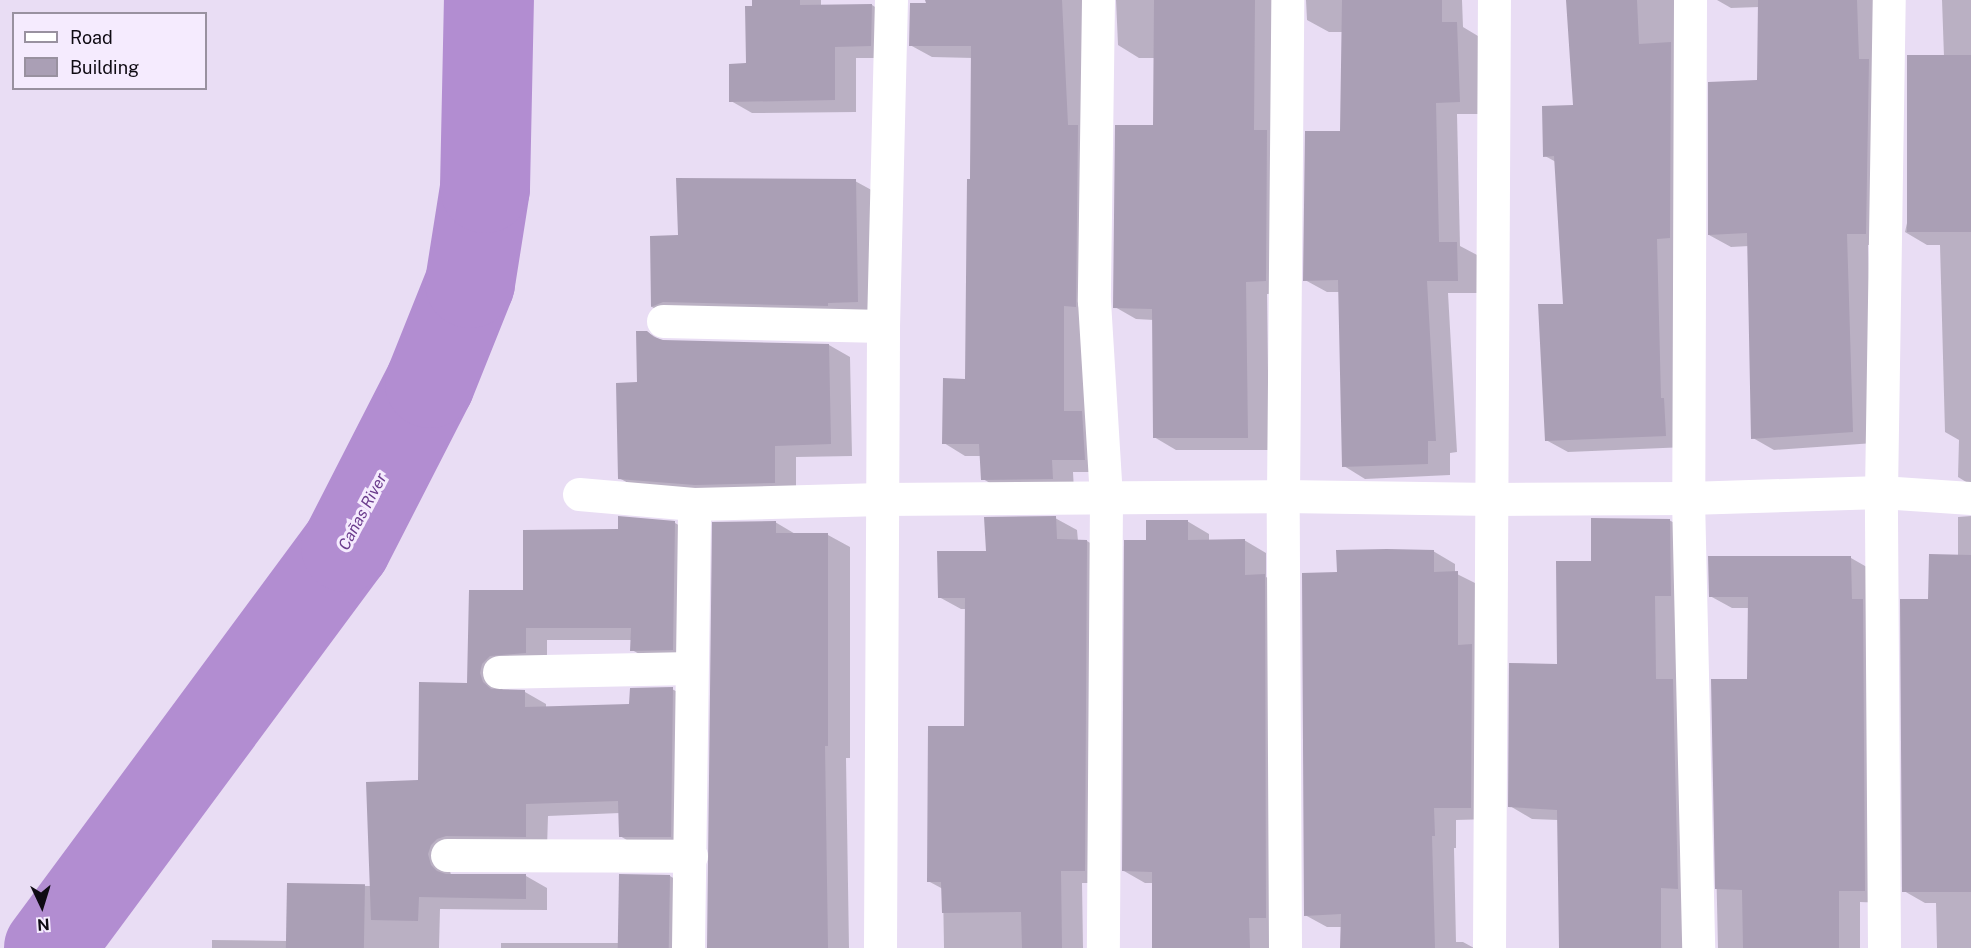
<!DOCTYPE html>
<html>
<head>
<meta charset="utf-8">
<style>
  body { margin:0 }
  #map { position:relative; width:1971px; height:948px; overflow:hidden; background:#e9ddf4; font-family:"Public Sans",sans-serif }
  div>[style] { position:absolute }
  [style*='--x'] { left:calc(var(--x)*1px); top:calc(var(--y)*1px); width:calc(var(--w)*1px); rotate:calc(var(--a)*1deg) }
  .shadow>* { inset:0; background:#0003 }
  .river>* { height:90px; margin:-45px; padding:0 45px; transform-origin:45px; border-radius:45px; background:#b28dd1 }
  .building>* { inset:0; background:#aa9fb5; transform-origin:0 0 }
  .minor>* { height:33px; margin:-16.5px; padding:0 16.5px; transform-origin:16.5px; border-radius:16.5px; background:#fff }
  span { translate:-50% -50%; white-space:nowrap; text-align:center; line-height:1.15; -webkit-text-stroke:6px #f5ebfe; paint-order:stroke }
  .water-label { font-size:16px; color:#6a3b8c; font-style:italic }
  .legend { position:absolute; left:12px; top:12px; width:195px; height:78px; box-sizing:border-box; background:#f5ebfe; border:2px solid #9991a0; margin:0; padding:8px 10px; list-style:none; font-size:18px; color:#0f0b13 }
  .legend li { display:flex; align-items:center; gap:12px; height:30px }
  .legend b { width:30px; border:2px solid #9991a0 }
  .north { position:absolute; left:12px; top:876px; width:60px; height:60px; -webkit-text-stroke:4px #f5ebfe; paint-order:stroke; rotate:176deg; font-size:16px; font-weight:700; line-height:24px; text-align:center; color:#0f0b13 }
  .north::after { content:''; display:block; margin:auto; width:21px; height:27px; background:#0f0b13; clip-path:polygon(50% 0,100% 100%,50% 72%,0 100%) }
</style>
</head>
<body>
<div id="map">
  <div class="shadow">
    <div style="clip-path:polygon(753px 0,821px 0,821px 6px,872px 5px,893px 18px,892px 58px,856px 58px,856px 112px,752px 113px,731px 101px,747px 65px)"></div>
    <div style="clip-path:polygon(927px 0,1106px 0,1106px 472px,1073px 472px,1074px 491px,1004px 491px,983px 479px,981px 456px,965px 456px,944px 443px,966px 380px,973px 58px,932px 57px,910px 45px)"></div>
    <div style="clip-path:polygon(1116px 0,1295px 0,1287px 293px,1267px 294px,1269px 450px,1176px 450px,1154px 437px,1154px 320px,1136px 319px,1115px 307px,1155px 127px,1155px 58px,1139px 58px,1118px 45px)"></div>
    <div style="clip-path:polygon(1306px 0,1462px 0,1463px 27px,1478px 36px,1482px 114px,1457px 114px,1460px 246px,1479px 256px,1479px 293px,1448px 293px,1457px 452px,1450px 453px,1450px 475px,1365px 479px,1344px 466px,1339px 292px,1327px 292px,1305px 280px,1342px 132px,1343px 32px,1329px 32px,1307px 20px)"></div>
    <div style="clip-path:polygon(1568px 0,1698px 0,1687px 447px,1568px 452px,1546px 440px,1564px 305px,1556px 162px,1545px 156px,1575px 106px)"></div>
    <div style="clip-path:polygon(1717px 0,1878px 0,1888px 245px,1868px 245px,1874px 443px,1774px 450px,1753px 438px,1749px 246px,1731px 247px,1709px 235px,1758px 81px,1759px 7px,1731px 8px)"></div>
    <div style="clip-path:polygon(1942px 0,1971px 0,1971px 485px,1958px 477px,1959px 440px,1945px 432px,1940px 245px,1927px 245px,1905px 232px,1944px 57px)"></div>
    <div style="clip-path:polygon(855px 181px,877px 193px,879px 314px,674px 319px,652px 307px,651px 237px,680px 237px)"></div>
    <div style="clip-path:polygon(647px 332px,662px 341px,829px 345px,850px 357px,852px 456px,796px 457px,796px 495px,641px 490px,619px 478px)"></div>
    <div style="clip-path:polygon(1971px 516px,1971px 948px,1937px 948px,1936px 903px,1925px 903px,1904px 891px,1929px 601px,1958px 556px,1958px 517px)"></div>
    <div style="clip-path:polygon(1055px 518px,1077px 530px,1078px 541px,1087px 541px,1108px 554px,1106px 883px,1082px 883px,1083px 948px,944px 948px,943px 889px,928px 881px,965px 728px,966px 609px,961px 609px,939px 597px,988px 552px)"></div>
    <div style="clip-path:polygon(1669px 520px,1691px 532px,1700px 948px,1561px 948px,1558px 820px,1532px 819px,1510px 806px,1592px 562px)"></div>
    <div style="clip-path:polygon(1187px 521px,1209px 534px,1209px 541px,1244px 540px,1266px 553px,1266px 577px,1286px 588px,1270px 948px,1153px 948px,1154px 883px,1145px 883px,1124px 871px,1147px 542px)"></div>
    <div style="clip-path:polygon(775px 522px,797px 535px,828px 535px,850px 547px,850px 758px,846px 758px,849px 948px,708px 948px)"></div>
    <div style="clip-path:polygon(675px 523px,696px 535px,694px 661px,654px 662px,632px 650px,632px 640px,547px 640px,547px 664px,501px 685px,503px 691px,525px 692px,546px 704px,546px 708px,631px 705px,672px 689px,694px 701px,692px 849px,642px 849px,620px 836px,620px 813px,548px 816px,547px 848px,449px 867px,451px 875px,526px 876px,547px 888px,547px 910px,440px 909px,439px 948px,212px 948px,212px 940px,287px 941px,289px 885px,371px 886px,469px 684px,524px 591px,620px 531px)"></div>
    <div style="clip-path:polygon(1433px 551px,1455px 564px,1455px 573px,1479px 585px,1492px 819px,1456px 820px,1456px 848px,1454px 848px,1456px 942px,1463px 942px,1474px 948px,1342px 948px,1342px 927px,1327px 927px,1305px 915px,1338px 574px)"></div>
    <div style="clip-path:polygon(1851px 558px,1872px 570px,1886px 903px,1860px 902px,1860px 948px,1718px 948px,1712px 681px,1749px 681px,1749px 608px,1732px 608px,1710px 596px)"></div>
    <div style="clip-path:polygon(670px 876px,691px 889px,692px 948px,501px 948px,501px 943px,622px 943px)"></div>
  </div>
  <div class="river">
    <div style="--x:49;--y:948;--w:499;--a:-53.5"></div>
    <div style="--x:346;--y:547;--w:184;--a:-62.9"></div>
    <div style="--x:430;--y:383;--w:108;--a:-68.2"></div>
    <div style="--x:470;--y:283;--w:96;--a:-81"></div>
    <div style="--x:485;--y:188;--w:188;--a:-88.8"></div>
  </div>
  <div class="building">
    <div style="clip-path:polygon(752px 0,800px 0,800px 5px,872px 4px,871px 46px,835px 47px,835px 100px,729px 102px,729px 64px,746px 63px,745px 6px,752px 6px)"></div>
    <div style="clip-path:polygon(925px 0,1062px 0,1068px 125px,1078px 125px,1076px 307px,1064px 306px,1064px 411px,1082px 411px,1085px 460px,1052px 460px,1053px 479px,981px 480px,979px 444px,942px 444px,943px 378px,965px 379px,967px 179px,970px 179px,971px 46px,909px 46px,910px 3px,926px 3px)"></div>
    <div style="clip-path:polygon(1154px 0,1255px 0,1254px 130px,1267px 130px,1266px 281px,1246px 282px,1248px 438px,1153px 438px,1152px 309px,1113px 308px,1115px 125px,1153px 125px)"></div>
    <div style="clip-path:polygon(1342px 0,1442px 0,1442px 22px,1457px 22px,1460px 102px,1436px 103px,1439px 242px,1457px 242px,1458px 281px,1427px 281px,1436px 441px,1428px 441px,1428px 464px,1342px 467px,1338px 280px,1303px 281px,1305px 131px,1340px 131px)"></div>
    <div style="clip-path:polygon(1566px 0,1637px 0,1639px 44px,1671px 42px,1670px 238px,1657px 239px,1661px 398px,1664px 398px,1666px 436px,1545px 441px,1538px 304px,1563px 304px,1554px 156px,1543px 157px,1542px 106px,1573px 105px)"></div>
    <div style="clip-path:polygon(1758px 0,1857px 0,1859px 59px,1869px 59px,1866px 234px,1847px 234px,1853px 432px,1751px 439px,1747px 233px,1708px 235px,1708px 82px,1757px 80px)"></div>
    <div style="left:1971px;top:55px;width:177px;height:64px;rotate:90deg"></div>
    <div style="clip-path:polygon(676px 178px,856px 179px,858px 302px,828px 303px,828px 306px,663px 302px,651px 307px,650px 236px,678px 235px)"></div>
    <div style="clip-path:polygon(636px 331px,647px 331px,654px 337px,663px 340px,829px 344px,831px 444px,775px 446px,775px 483px,695px 485px,618px 479px,616px 383px,637px 382px)"></div>
    <div style="clip-path:polygon(618px 516px,675px 521px,673px 650px,630px 651px,631px 628px,526px 628px,526px 653px,490px 656px,482px 664px,480px 673px,483px 682px,491px 689px,525px 690px,525px 707px,629px 704px,630px 688px,673px 687px,671px 837px,619px 837px,618px 801px,526px 804px,526px 837px,446px 836px,437px 839px,431px 845px,428px 854px,431px 865px,437px 871px,446px 874px,526px 874px,526px 899px,419px 897px,418px 921px,371px 920px,366px 782px,418px 780px,419px 682px,467px 683px,469px 590px,523px 590px,523px 530px,618px 529px)"></div>
    <div style="clip-path:polygon(1056px 516px,1057px 539px,1087px 540px,1085px 871px,1061px 871px,1062px 948px,1022px 948px,1021px 912px,942px 913px,941px 882px,927px 882px,928px 726px,964px 726px,965px 598px,938px 598px,937px 551px,986px 551px,984px 517px)"></div>
    <div style="clip-path:polygon(1591px 518px,1670px 519px,1671px 596px,1655px 596px,1656px 679px,1673px 679px,1678px 889px,1661px 888px,1661px 948px,1559px 948px,1557px 810px,1508px 807px,1509px 663px,1557px 664px,1556px 561px,1591px 561px)"></div>
    <div style="clip-path:polygon(1146px 520px,1188px 520px,1188px 540px,1245px 539px,1245px 575px,1265px 574px,1266px 918px,1249px 918px,1250px 948px,1152px 948px,1152px 872px,1122px 871px,1124px 540px,1146px 540px)"></div>
    <div style="clip-path:polygon(776px 521px,776px 533px,828px 533px,828px 746px,825px 746px,828px 948px,707px 948px,712px 522px)"></div>
    <div style="clip-path:polygon(1387px 549px,1434px 550px,1434px 572px,1458px 571px,1458px 645px,1472px 644px,1471px 808px,1434px 808px,1435px 836px,1432px 836px,1435px 948px,1340px 948px,1341px 914px,1304px 916px,1302px 573px,1337px 572px,1336px 550px)"></div>
    <div style="clip-path:polygon(1929px 554px,1971px 555px,1971px 892px,1902px 892px,1900px 599px,1928px 599px)"></div>
    <div style="clip-path:polygon(1708px 556px,1851px 556px,1852px 599px,1863px 599px,1865px 891px,1839px 891px,1839px 948px,1743px 948px,1742px 890px,1715px 889px,1711px 679px,1747px 679px,1748px 597px,1709px 597px)"></div>
    <div style="left:619px;top:874px;width:51px;height:74px;rotate:1deg"></div>
    <div style="left:287px;top:883px;width:78px;height:65px;rotate:1deg"></div>
  </div>
  <div class="minor">
    <div style="--x:1098;--y:0;--w:301;--a:90.8"></div>
    <div style="--x:1094;--y:301;--w:197;--a:86.5"></div>
    <div style="--x:1106;--y:498;--w:450;--a:90.4"></div>
    <div style="--x:1690;--y:0;--w:498;--a:90.2"></div>
    <div style="--x:1688;--y:498;--w:450;--a:88.7"></div>
    <div style="--x:663;--y:321;--w:220;--a:1.3"></div>
    <div style="--x:579;--y:494;--w:115;--a:5"></div>
    <div style="--x:499;--y:672;--w:192;--a:-1.2"></div>
    <div style="--x:447;--y:855;--w:244;--a:0.2"></div>
    <div style="--x:688;--y:948;--w:444;--a:-89.2"></div>
    <div style="--x:694;--y:504;--w:187;--a:-1.5"></div>
    <div style="--x:881;--y:499;--w:402;--a:-0.4"></div>
    <div style="--x:1283;--y:496;--w:210;--a:0.8"></div>
    <div style="--x:1493;--y:499;--w:195;--a:-0.3"></div>
    <div style="--x:1688;--y:498;--w:193;--a:-1.8"></div>
    <div style="--x:1881;--y:492;--w:90;--a:3.8"></div>
    <div style="--x:880;--y:948;--w:622;--a:-89.72"></div>
    <div style="--x:883;--y:326;--w:326;--a:-88.6"></div>
    <div style="--x:1285;--y:948;--w:452;--a:-90.3"></div>
    <div style="--x:1283;--y:496;--w:496;--a:-89.5"></div>
    <div style="--x:1489;--y:948;--w:948;--a:-89.7"></div>
    <div style="--x:1884;--y:948;--w:456;--a:-90.4"></div>
    <div style="--x:1881;--y:492;--w:492;--a:-89.1"></div>
  </div>
  <div class="water-label">
    <span style="left:363px;top:512px;rotate:-62deg">Cañas River</span>
  </div>
  <ul class="legend">
  <li><b style="height:8px;background:#fff"></b>Road</li>
  <li><b style="height:16px;background:#aa9fb5"></b>Building</li>
  </ul>
  <div class="north">N</div>
</div>
</body>
</html>
